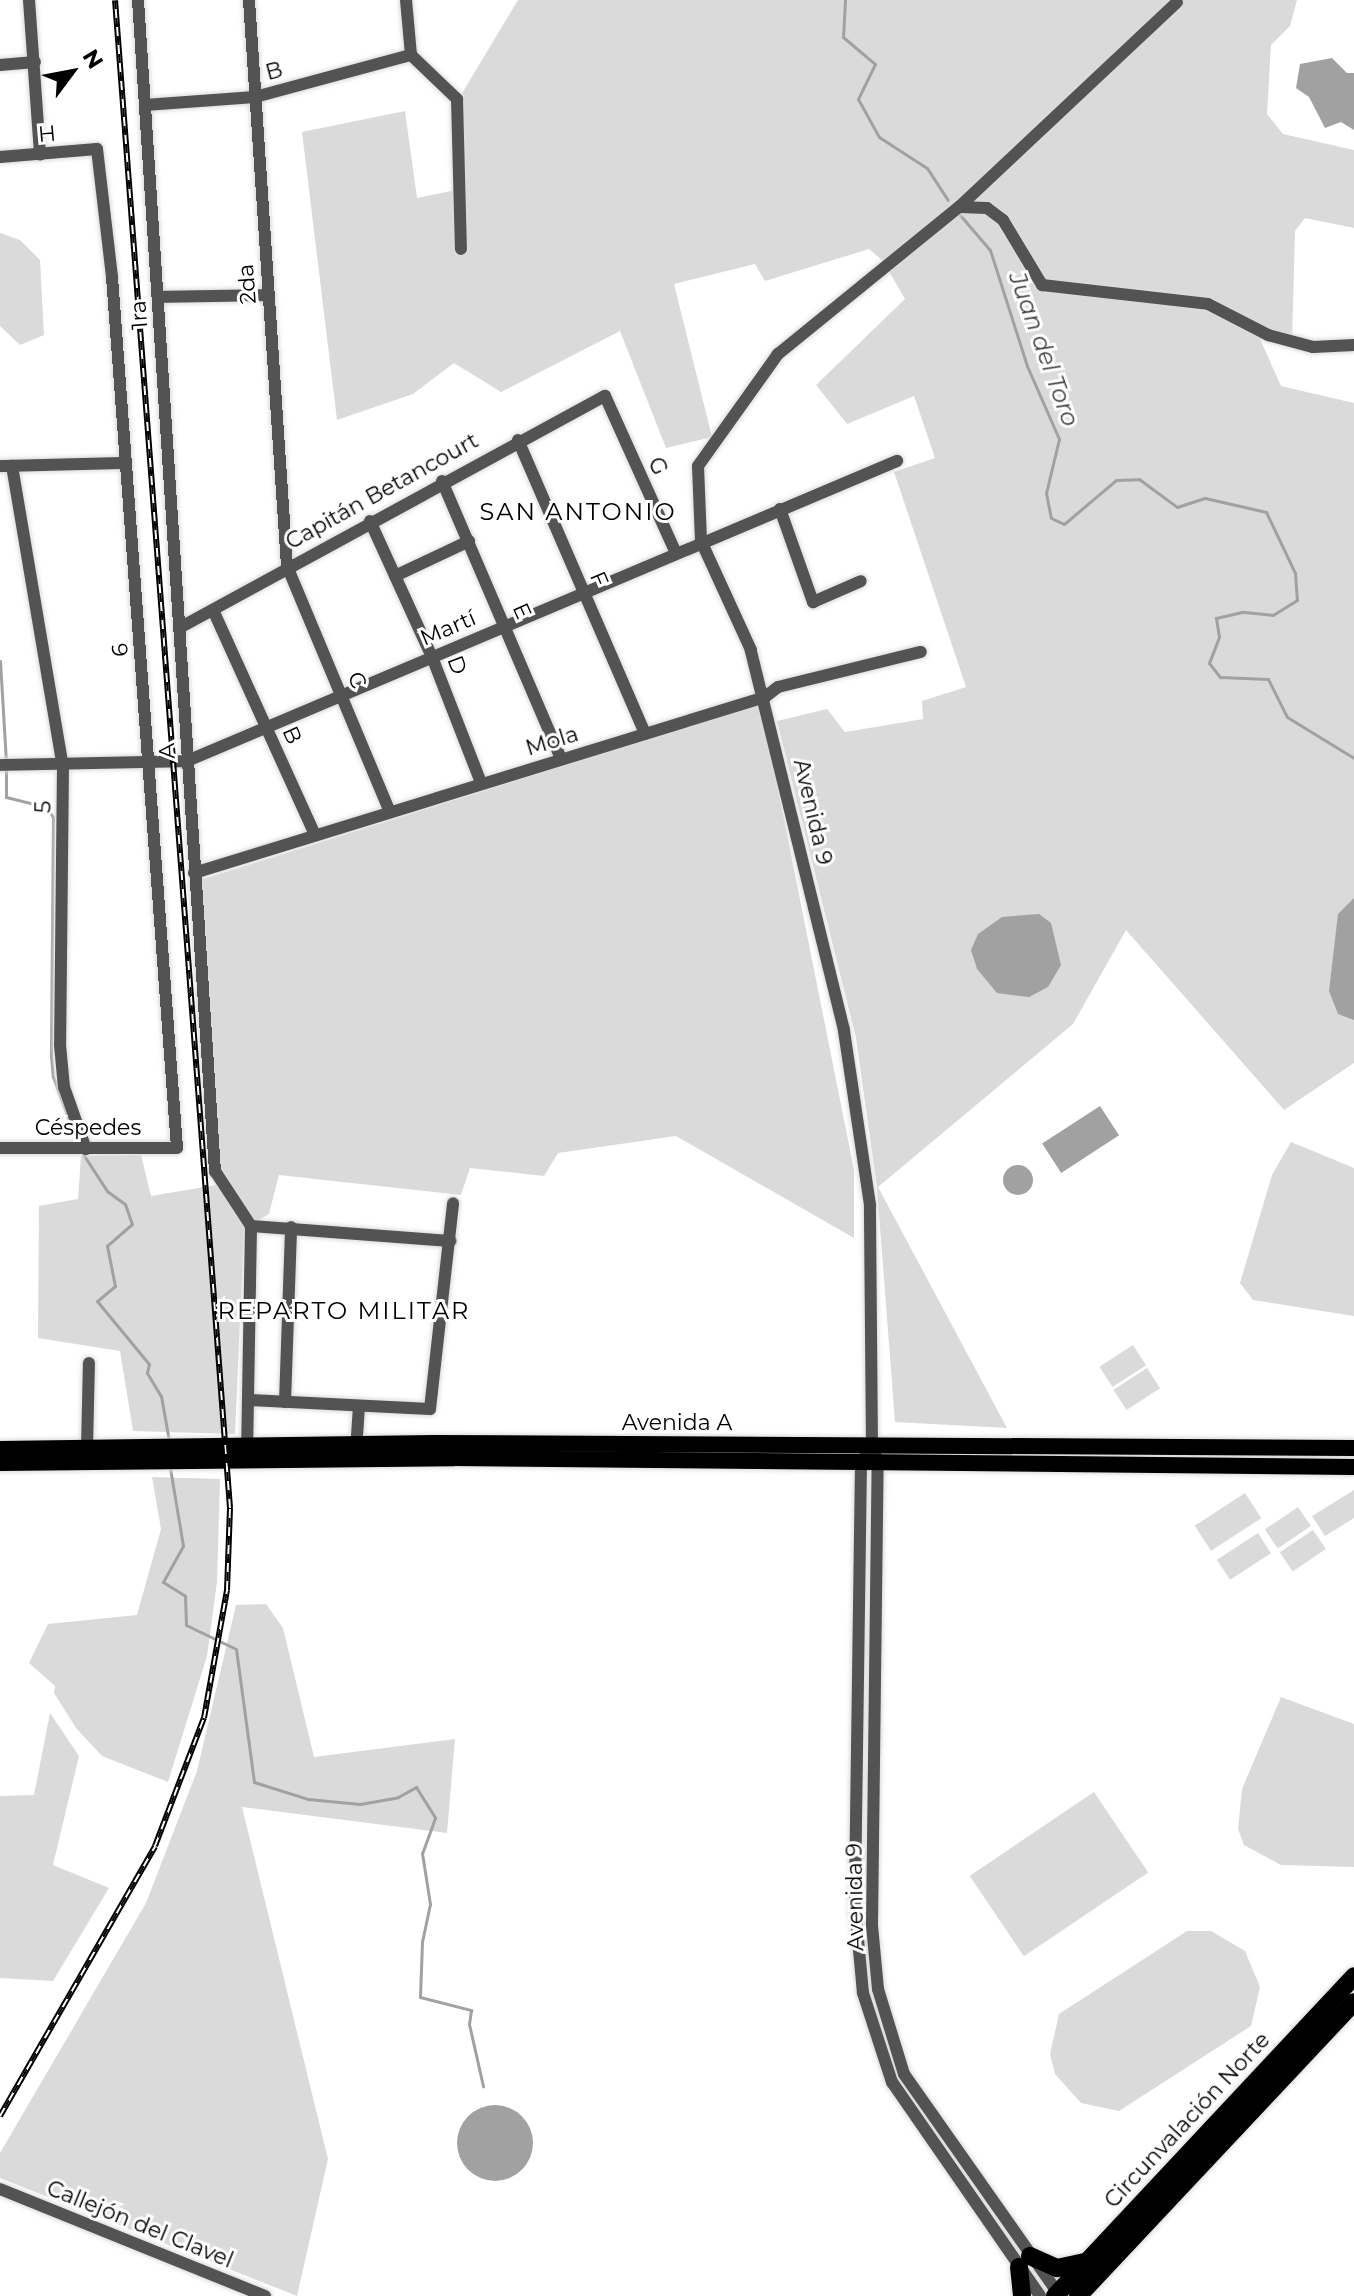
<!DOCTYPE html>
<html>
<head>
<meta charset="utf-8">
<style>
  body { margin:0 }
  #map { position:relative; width:1354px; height:2296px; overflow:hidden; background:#fff; font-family:Montserrat,sans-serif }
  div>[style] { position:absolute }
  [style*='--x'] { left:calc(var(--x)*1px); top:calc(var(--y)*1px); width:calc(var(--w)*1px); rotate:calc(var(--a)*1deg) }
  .green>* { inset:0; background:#dadada; transform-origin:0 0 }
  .water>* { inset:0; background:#a1a1a1; transform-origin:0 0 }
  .round { border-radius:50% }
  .stream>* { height:3px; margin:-1.5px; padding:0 1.5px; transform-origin:1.5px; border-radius:1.5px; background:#a1a1a1 }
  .roads { filter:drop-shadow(0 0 2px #dbdbdb) drop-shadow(0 0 2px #dbdbdb) }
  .minor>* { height:12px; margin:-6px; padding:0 6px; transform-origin:6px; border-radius:6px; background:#535353 }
  .major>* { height:16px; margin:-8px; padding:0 8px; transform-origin:8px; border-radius:8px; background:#000 }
  .highway>* { height:18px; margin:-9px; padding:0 9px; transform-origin:9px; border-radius:9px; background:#000 }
  .rail>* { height:6px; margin-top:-3px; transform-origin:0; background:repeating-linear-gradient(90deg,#fff 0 9px,#000 0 18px); box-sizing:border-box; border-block:2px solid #000 }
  span { translate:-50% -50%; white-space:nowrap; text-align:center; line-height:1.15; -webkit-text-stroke:6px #fff; paint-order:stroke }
  .street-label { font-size:22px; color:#000 }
  .water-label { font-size:24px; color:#424242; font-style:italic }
  .neighbourhood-label { font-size:24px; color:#000; letter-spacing:2px }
  .north { position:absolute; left:32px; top:32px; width:80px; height:80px; -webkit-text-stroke:6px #fff; paint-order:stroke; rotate:58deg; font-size:22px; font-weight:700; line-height:32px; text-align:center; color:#000 }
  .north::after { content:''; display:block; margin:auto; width:28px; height:36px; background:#000; clip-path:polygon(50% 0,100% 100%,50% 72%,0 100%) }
</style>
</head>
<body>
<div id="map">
  <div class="green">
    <div style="clip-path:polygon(518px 0,1297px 0,1290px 26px,1271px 45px,1267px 114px,1283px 134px,1354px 150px,1354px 228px,1305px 218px,1295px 231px,1292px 343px,1260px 339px,1281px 386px,1354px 403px,1354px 1063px,1284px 1110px,1126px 930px,1073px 1024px,878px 1187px,1007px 1428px,895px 1422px,877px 1188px,856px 1038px,777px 721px,827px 709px,845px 732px,923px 719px,922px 701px,966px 687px,894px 472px,935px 458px,914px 396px,847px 424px,816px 385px,905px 299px,883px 261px,869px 249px,765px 281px,755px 264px,674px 284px,712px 437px,666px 448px,620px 331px,501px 392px,454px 363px,413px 394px,337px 420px,302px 132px,405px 111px,417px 198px,461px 189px,461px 95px)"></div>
    <div style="clip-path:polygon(0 233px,20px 240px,40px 260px,44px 335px,20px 345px,0 326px)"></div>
    <div style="clip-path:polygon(761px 704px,854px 1170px,854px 1238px,676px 1136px,558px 1153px,544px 1176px,470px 1168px,461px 1195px,279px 1175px,269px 1214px,244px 1228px,235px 1434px,133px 1431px,120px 1351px,38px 1338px,39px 1206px,78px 1199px,81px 1156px,141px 1155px,151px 1196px,216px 1185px,194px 882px)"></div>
    <div style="clip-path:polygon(1291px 1142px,1354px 1168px,1354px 1316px,1253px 1300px,1240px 1283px,1272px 1175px)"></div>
    <div style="left:1133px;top:1345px;width:24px;height:40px;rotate:57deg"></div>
    <div style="left:1147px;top:1368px;width:24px;height:40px;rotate:57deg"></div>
    <div style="clip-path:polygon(152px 1477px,220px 1479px,217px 1582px,207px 1656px,168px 1782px,102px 1756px,76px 1728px,54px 1693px,55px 1686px,29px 1663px,48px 1624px,137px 1615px,161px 1529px)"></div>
    <div style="clip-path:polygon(1354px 1490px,1354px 1518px,1325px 1536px,1312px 1516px)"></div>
    <div style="left:1245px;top:1493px;width:30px;height:60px;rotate:57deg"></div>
    <div style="left:1298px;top:1507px;width:23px;height:40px;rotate:56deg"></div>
    <div style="left:1313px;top:1530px;width:23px;height:40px;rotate:56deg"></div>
    <div style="left:1258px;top:1533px;width:24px;height:49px;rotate:57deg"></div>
    <div style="clip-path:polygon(266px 1604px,283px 1628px,314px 1757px,455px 1739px,447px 1833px,242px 1807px,328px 2159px,297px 2296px,0 2178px,0 2153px,146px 1903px,197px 1771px,236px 1605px)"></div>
    <div style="clip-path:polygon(1281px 1697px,1354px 1724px,1354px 1867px,1281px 1865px,1244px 1845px,1238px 1829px,1242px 1789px)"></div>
    <div style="clip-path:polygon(50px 1713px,79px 1756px,53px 1865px,109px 1888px,53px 1981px,0 1978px,0 1796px,34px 1795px)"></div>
    <div style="left:1094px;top:1792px;width:97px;height:150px;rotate:56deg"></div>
    <div style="clip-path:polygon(1187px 1931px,1211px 1931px,1245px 1951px,1260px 1987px,1251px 2026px,1119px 2111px,1081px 2103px,1055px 2074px,1050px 2054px,1059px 2014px)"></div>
  </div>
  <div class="water">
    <div style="clip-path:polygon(1332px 58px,1347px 73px,1354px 73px,1354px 130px,1341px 122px,1325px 128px,1309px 97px,1296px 88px,1300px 64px)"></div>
    <div style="clip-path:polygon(1354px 898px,1354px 1020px,1338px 1014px,1329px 991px,1338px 914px)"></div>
    <div style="clip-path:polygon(1039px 914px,1051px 923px,1061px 965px,1048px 987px,1029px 997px,997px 993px,977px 969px,971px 950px,978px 934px,1002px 917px)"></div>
    <div style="left:1100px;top:1106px;width:35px;height:69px;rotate:57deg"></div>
    <div class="round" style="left:1003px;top:1165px;width:30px;height:30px"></div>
    <div class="round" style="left:457px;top:2105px;width:76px;height:76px"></div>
  </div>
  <div class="stream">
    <div style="--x:845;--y:0;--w:37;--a:93"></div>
    <div style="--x:843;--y:37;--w:42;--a:40.2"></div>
    <div style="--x:875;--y:64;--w:39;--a:116"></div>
    <div style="--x:858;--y:99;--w:43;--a:61.1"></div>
    <div style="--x:879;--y:137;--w:57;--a:32.9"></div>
    <div style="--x:927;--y:168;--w:38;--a:57"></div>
    <div style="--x:960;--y:215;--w:46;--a:49.4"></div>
    <div style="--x:990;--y:250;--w:122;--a:72.3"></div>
    <div style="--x:1027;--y:366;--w:80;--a:66.3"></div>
    <div style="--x:1059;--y:439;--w:56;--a:103.5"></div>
    <div style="--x:1046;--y:493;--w:25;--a:79"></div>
    <div style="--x:1051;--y:518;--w:14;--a:25"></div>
    <div style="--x:1064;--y:524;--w:68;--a:-40.2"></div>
    <div style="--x:1116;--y:480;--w:23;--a:-2"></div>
    <div style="--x:1139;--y:479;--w:47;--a:36.4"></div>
    <div style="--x:1177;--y:507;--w:29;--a:-18"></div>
    <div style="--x:1205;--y:498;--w:63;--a:12.9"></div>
    <div style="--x:1266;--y:512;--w:68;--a:64.6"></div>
    <div style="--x:1295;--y:573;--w:27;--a:86"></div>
    <div style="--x:1297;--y:600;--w:28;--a:148"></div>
    <div style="--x:1273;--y:615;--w:31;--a:-174"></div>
    <div style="--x:1242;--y:612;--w:27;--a:167"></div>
    <div style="--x:1216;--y:618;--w:19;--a:81"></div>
    <div style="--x:1219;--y:637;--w:28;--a:111"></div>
    <div style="--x:1209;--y:663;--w:18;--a:52"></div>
    <div style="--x:1220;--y:677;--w:48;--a:2.4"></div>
    <div style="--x:1268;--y:679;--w:42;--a:63.4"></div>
    <div style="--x:1287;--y:717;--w:79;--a:31.5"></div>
    <div style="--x:0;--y:661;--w:100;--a:86.6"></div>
    <div style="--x:6;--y:769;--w:28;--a:90"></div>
    <div style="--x:6;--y:797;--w:41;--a:14"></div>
    <div style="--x:46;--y:807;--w:12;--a:55"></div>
    <div style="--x:53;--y:817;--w:239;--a:90.5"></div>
    <div style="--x:51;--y:1056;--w:21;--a:85"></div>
    <div style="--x:53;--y:1077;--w:63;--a:69.6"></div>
    <div style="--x:83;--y:1154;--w:44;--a:57"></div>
    <div style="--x:107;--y:1191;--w:22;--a:36"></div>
    <div style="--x:125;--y:1204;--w:21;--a:71"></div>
    <div style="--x:132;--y:1224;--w:33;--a:139"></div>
    <div style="--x:107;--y:1246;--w:41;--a:78.7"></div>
    <div style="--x:115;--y:1286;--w:23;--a:140"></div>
    <div style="--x:97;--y:1301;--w:82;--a:50.5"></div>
    <div style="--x:149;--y:1364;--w:9;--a:103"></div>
    <div style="--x:147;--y:1373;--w:27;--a:59"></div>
    <div style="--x:161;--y:1396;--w:46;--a:79.9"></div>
    <div style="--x:170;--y:1468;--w:79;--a:80.5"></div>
    <div style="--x:183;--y:1546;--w:41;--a:119.1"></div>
    <div style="--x:163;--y:1582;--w:26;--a:32"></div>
    <div style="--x:185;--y:1596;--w:29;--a:88"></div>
    <div style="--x:186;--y:1625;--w:55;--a:25.6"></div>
    <div style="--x:236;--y:1649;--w:134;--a:82.3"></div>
    <div style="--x:254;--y:1782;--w:57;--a:17.5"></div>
    <div style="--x:308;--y:1799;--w:52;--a:5.5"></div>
    <div style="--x:360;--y:1804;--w:39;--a:-10"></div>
    <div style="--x:398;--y:1797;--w:21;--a:-29"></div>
    <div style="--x:416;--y:1787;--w:36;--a:58"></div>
    <div style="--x:435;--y:1818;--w:37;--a:110"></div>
    <div style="--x:422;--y:1853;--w:52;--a:81.1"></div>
    <div style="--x:430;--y:1904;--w:39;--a:102"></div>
    <div style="--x:422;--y:1942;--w:55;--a:92.1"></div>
    <div style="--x:420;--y:1997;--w:53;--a:14.3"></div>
    <div style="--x:471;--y:2010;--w:14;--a:98"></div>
    <div style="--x:469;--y:2024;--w:64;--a:77.3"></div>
  </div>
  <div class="roads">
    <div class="minor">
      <div style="--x:29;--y:0;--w:155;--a:85.9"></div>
      <div style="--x:138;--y:0;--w:1174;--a:86.24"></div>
      <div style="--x:215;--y:1171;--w:66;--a:56.8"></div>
      <div style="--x:251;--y:1226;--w:221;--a:91"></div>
      <div style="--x:249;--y:0;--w:567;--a:86.16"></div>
      <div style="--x:287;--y:566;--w:264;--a:67.3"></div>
      <div style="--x:406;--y:0;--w:55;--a:84.8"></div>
      <div style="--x:411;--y:55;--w:64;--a:43.7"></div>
      <div style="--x:457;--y:99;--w:150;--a:88.5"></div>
      <div style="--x:0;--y:65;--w:35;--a:-5"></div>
      <div style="--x:145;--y:105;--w:110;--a:-4.2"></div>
      <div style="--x:255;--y:97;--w:162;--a:-15.1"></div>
      <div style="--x:0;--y:157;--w:97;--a:-4.7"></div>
      <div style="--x:97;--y:149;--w:129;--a:83.3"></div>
      <div style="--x:112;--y:277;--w:873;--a:85.73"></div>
      <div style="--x:177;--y:1148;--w:177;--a:180"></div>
      <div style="--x:959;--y:207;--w:28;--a:2"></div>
      <div style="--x:987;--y:208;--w:20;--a:37"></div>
      <div style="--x:1003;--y:220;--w:76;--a:59"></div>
      <div style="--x:1042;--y:285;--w:167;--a:6.5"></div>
      <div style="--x:1208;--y:304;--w:68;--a:27.3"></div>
      <div style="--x:1268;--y:335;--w:47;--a:14.9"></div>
      <div style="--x:1313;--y:347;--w:41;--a:-2.8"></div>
      <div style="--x:158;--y:297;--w:110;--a:-1"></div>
      <div style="--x:518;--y:440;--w:320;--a:66.6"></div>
      <div style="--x:0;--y:466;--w:125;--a:-1.4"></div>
      <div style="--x:12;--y:466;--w:304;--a:80.4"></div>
      <div style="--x:63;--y:766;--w:279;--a:90.6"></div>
      <div style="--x:60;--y:1045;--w:42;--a:84.6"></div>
      <div style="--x:64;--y:1087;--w:66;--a:70.5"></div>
      <div style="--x:442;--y:481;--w:302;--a:66.8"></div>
      <div style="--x:780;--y:509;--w:99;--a:70.5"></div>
      <div style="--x:813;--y:602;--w:52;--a:-23.6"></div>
      <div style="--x:370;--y:521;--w:149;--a:65.5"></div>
      <div style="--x:432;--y:657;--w:135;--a:68.7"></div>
      <div style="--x:395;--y:576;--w:82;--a:-25.3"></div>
      <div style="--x:213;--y:610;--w:245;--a:65.6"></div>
      <div style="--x:181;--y:627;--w:483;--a:-28.6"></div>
      <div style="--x:605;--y:396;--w:172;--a:65.7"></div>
      <div style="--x:0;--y:765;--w:187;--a:-1.2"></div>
      <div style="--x:187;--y:761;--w:771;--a:-22.91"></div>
      <div style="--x:194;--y:873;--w:598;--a:-17.13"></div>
      <div style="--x:765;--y:697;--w:16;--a:-38"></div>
      <div style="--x:778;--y:687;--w:147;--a:-13.8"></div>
      <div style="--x:251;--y:1226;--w:200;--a:4.3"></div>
      <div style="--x:250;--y:1400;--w:180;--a:2.9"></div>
      <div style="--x:430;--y:1409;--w:207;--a:-83.6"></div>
      <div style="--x:285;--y:1402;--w:175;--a:-88"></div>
      <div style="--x:87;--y:1448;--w:85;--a:-88.7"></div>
      <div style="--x:356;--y:1451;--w:45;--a:-86.2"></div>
      <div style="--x:866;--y:1455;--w:9;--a:122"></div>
      <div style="--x:861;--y:1463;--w:444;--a:90.8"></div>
      <div style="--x:855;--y:1907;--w:86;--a:84.7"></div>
      <div style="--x:863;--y:1993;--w:94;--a:72"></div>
      <div style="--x:892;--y:2082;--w:260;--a:55.3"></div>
      <div style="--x:0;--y:2189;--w:286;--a:22"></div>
      <div style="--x:1060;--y:2296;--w:271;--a:-125.1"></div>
      <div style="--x:904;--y:2074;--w:89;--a:-107"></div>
      <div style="--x:878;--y:1989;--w:64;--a:-95.4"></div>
      <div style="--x:872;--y:1925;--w:463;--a:-89.3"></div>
      <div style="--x:878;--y:1462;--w:17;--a:-111"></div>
      <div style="--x:872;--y:1446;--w:241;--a:-90.5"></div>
      <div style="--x:870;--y:1205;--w:177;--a:-98.5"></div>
      <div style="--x:844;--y:1030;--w:391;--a:-103.8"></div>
      <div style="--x:751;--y:650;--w:120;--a:-114.6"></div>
      <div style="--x:701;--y:541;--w:75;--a:-92.3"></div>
      <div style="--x:698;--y:466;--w:138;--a:-54.5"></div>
      <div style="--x:778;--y:354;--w:233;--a:-39.1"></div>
      <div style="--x:959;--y:207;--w:299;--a:-43.2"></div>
    </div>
    <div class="major">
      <div style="--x:0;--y:1449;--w:434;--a:-0.8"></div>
      <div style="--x:434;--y:1443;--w:920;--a:0.31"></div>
      <div style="--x:0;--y:1463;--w:454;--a:-0.6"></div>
      <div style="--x:454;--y:1458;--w:900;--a:0.57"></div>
    </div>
    <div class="highway">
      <div style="--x:1030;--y:2256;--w:30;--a:24"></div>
      <div style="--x:1057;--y:2268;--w:33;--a:-12"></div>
      <div style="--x:1019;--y:2267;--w:29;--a:84"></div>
      <div style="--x:1055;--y:2296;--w:438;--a:-46.9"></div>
      <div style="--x:1078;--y:2296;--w:403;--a:-46.8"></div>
    </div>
  </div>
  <div class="rail">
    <div style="--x:0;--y:2116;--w:311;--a:-60.1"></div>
    <div style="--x:155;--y:1846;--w:137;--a:-69.1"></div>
    <div style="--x:204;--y:1718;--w:130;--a:-79.8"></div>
    <div style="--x:227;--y:1590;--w:82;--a:-87.9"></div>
    <div style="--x:230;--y:1508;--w:1512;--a:-94.36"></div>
  </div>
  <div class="street-label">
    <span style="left:274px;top:71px;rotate:-15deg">B</span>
    <span style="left:47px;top:134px;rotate:-5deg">H</span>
    <span style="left:247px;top:284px;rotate:-94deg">2da</span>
    <span style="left:139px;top:315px;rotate:-94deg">1ra</span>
    <span style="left:658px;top:466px;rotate:66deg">G</span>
    <span style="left:382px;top:491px;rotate:-29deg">Capitán Betancourt</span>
    <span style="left:599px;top:579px;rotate:67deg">F</span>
    <span style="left:522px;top:611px;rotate:66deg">E</span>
    <span style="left:448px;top:628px;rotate:-23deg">Martí</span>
    <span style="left:120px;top:650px;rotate:-95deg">6</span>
    <span style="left:457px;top:665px;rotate:69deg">D</span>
    <span style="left:357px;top:680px;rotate:67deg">C</span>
    <span style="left:292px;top:735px;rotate:66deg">B</span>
    <span style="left:552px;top:741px;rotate:-17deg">Mola</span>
    <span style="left:167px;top:751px;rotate:-93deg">A</span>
    <span style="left:43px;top:807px;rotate:-90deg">5</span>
    <span style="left:813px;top:812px;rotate:77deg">Avenida 9</span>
    <span style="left:88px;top:1128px">Céspedes</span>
    <span style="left:677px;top:1423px">Avenida A</span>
    <span style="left:855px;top:1897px;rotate:-91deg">Avenida 9</span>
    <span style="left:1187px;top:2120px;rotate:-47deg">Circunvalación Norte</span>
    <span style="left:140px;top:2224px;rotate:22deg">Callejón del Clavel</span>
  </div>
  <div class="water-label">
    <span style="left:1044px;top:349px;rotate:70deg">Juan del Toro</span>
  </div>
  <div class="neighbourhood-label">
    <span style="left:578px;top:512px">SAN ANTONIO</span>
    <span style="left:344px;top:1311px">REPARTO MILITAR</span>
  </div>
  <div class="north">N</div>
</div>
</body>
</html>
